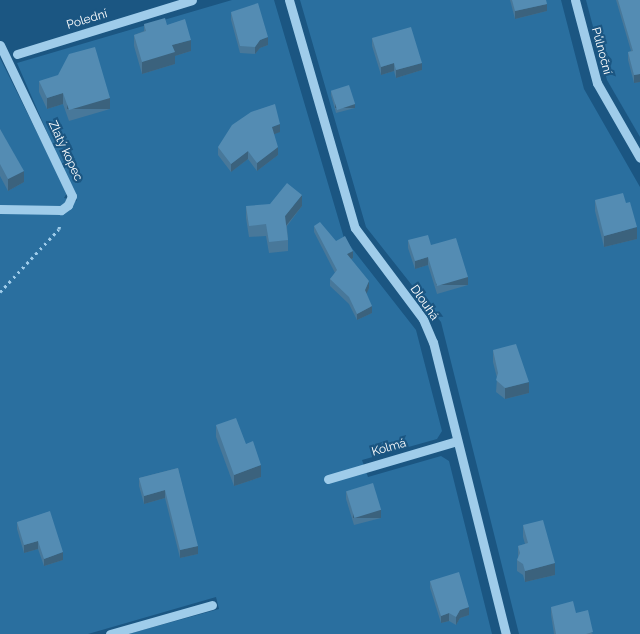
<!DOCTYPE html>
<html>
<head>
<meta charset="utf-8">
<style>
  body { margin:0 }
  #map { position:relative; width:640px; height:634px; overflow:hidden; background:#1b5682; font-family:Raleway,sans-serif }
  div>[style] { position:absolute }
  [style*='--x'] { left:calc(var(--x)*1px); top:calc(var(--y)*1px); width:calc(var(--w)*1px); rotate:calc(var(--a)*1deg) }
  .green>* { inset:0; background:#2a6f9f }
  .path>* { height:3px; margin-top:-1.5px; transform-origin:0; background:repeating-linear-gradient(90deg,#9fccea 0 2.5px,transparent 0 6.5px) }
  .minor>* { height:9px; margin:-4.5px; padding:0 4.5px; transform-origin:4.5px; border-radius:4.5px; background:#9fccea }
  .wall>* { inset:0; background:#48789a }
  .shaded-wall>* { inset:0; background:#3b627d; transform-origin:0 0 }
  .building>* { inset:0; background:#548cb3; transform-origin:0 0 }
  span { translate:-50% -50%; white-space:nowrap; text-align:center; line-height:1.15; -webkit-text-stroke:4.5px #1b5682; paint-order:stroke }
  .street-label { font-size:12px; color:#fff }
</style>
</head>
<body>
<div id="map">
  <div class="green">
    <div style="clip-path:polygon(232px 0,274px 0,344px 238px,416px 330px,442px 431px,437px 439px,362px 460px,368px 477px,441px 456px,449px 461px,492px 634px,128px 634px,219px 609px,216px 597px,88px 634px,0 634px,0 58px,67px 193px,64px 198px,77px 201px,17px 63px)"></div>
    <div style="clip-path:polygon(300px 0,561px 0,584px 89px,640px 187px,640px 634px,519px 634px,441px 322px,366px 227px)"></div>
    <div style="clip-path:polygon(586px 0,640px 0,640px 137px,607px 80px)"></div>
  </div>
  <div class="path">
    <div style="--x:0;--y:292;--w:86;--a:-46.9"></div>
    <div style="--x:59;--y:229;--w:6;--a:-81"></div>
  </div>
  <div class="minor">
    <div style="--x:289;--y:0;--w:237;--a:73.9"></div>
    <div style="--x:355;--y:228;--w:114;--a:53.2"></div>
    <div style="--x:423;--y:319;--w:25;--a:67"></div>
    <div style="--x:433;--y:342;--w:301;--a:76"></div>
    <div style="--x:575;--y:0;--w:86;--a:75.2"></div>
    <div style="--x:597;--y:83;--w:86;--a:60.2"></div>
    <div style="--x:0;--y:45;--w:167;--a:64.5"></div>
    <div style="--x:72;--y:196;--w:10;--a:114"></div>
    <div style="--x:68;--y:205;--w:9;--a:144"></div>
    <div style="--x:61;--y:210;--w:61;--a:-179.1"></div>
    <div style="--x:17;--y:54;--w:183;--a:-17.1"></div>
    <div style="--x:328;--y:479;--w:134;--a:-16.4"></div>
    <div style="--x:110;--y:634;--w:106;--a:-15.9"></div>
  </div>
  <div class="wall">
    <div style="clip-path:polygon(510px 0,546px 0,547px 11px,515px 19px)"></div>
    <div style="clip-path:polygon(616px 0,640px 0,640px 82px,634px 83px,628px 60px,628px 52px,631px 51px)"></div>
    <div style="clip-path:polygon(231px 12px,268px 45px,260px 48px,255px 54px,240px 53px,231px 20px)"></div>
    <div style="clip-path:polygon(144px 24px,167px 25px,191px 51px,175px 56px,175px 64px,142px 74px,134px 46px,134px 35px,144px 31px)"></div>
    <div style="clip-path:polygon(372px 38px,422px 70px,396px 78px,394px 71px,381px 75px,372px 46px)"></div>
    <div style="clip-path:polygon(39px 81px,110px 109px,69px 121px,63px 104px,47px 109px,39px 92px)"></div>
    <div style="clip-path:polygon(331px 91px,355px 108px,336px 113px,331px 95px)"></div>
    <div style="clip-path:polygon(0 129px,24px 182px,8px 191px,0 176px)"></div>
    <div style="clip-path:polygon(280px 132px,274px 134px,278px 155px,257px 171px,248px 159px,231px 172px,218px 155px,218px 147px)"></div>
    <div style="clip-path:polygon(595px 200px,637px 239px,604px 247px,595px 211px)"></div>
    <div style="clip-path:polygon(246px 206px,302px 206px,287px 226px,288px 240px,288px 251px,269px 253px,266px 236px,249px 237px,246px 218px)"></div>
    <div style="clip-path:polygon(314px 226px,336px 241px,353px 258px,351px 259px,369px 288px,366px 293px,372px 313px,357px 320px,349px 304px,330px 286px,330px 279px,335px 273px,314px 232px)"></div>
    <div style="clip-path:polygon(408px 240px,431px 245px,468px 285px,437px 294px,428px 265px,415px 269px,408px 248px)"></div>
    <div style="clip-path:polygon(493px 350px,529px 393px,505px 399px,496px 392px,497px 378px,493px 362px)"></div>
    <div style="clip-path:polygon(216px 425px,246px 444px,261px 477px,234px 486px,216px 437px)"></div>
    <div style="clip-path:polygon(178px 468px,198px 554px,180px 558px,165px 498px,144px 504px,139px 486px,139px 478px)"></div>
    <div style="clip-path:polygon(346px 491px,381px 518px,354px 525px,346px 499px)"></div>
    <div style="clip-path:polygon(17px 522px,63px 560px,44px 566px,38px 549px,24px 553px,17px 529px)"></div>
    <div style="clip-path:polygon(523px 525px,555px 575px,525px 582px,523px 575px,517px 571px,517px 560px,518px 557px,518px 546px,525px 544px,523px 537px)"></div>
    <div style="clip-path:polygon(430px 581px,469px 615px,460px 618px,456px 625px,449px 621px,441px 623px,430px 588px)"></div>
    <div style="clip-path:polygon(551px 607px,593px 634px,554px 634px,551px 615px)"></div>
  </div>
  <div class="shaded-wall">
    <div style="clip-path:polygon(547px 4px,547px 11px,515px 19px,515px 11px)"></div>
    <div style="clip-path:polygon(268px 37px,268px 45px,260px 48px,255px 54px,255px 47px,260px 40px)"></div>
    <div style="clip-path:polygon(191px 40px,191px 51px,175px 56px,175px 64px,142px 74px,142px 62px,172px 45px)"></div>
    <div style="clip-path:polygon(394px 63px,394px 71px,381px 75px,381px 67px)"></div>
    <div style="clip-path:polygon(422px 63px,422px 70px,396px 78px,396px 70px)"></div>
    <div style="clip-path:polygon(640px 74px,640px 82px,634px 83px,634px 75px)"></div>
    <div style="clip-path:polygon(63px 93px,63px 104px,47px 109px,47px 98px)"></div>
    <div style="left:110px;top:98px;width:11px;height:43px;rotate:90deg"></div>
    <div style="left:355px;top:104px;width:4px;height:20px;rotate:90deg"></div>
    <div style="clip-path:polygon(280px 124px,280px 132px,272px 135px,272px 127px)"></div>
    <div style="clip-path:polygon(278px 147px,278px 155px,257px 171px,257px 163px)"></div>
    <div style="clip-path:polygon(248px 151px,248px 159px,231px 172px,231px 164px)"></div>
    <div style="clip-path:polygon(24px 171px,24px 182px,8px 191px,8px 179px)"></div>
    <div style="clip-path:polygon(302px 195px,302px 206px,285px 227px,285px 216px)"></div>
    <div style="clip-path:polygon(637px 227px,637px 239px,604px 247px,604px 236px)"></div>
    <div style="clip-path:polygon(353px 251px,353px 258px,347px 261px,347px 254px)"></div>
    <div style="clip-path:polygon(428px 257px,428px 265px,415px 269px,415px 261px)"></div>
    <div style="left:468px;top:277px;width:8px;height:32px;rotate:90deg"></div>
    <div style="clip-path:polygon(369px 281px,369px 288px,365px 297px,365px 290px)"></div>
    <div style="clip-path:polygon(372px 306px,372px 313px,357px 320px,357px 314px)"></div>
    <div style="clip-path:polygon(529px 382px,529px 393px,505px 399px,505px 388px)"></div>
    <div style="clip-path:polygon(261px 465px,261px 477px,234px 486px,234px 475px)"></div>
    <div style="clip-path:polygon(165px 490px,165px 498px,144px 504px,144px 496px)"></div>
    <div style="left:381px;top:510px;width:8px;height:28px;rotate:90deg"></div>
    <div style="clip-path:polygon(38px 541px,38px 549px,24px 553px,24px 545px)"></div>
    <div style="clip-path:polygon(198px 546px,198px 554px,180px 558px,180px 550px)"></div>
    <div style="clip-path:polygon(63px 552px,63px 560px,44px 566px,44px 559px)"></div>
    <div style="clip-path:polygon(555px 563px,555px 575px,525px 582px,525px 571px)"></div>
    <div style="clip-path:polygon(469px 607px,469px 615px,460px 618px,456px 625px,456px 617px,460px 610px)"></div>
    <div style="clip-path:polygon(449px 613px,449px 621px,441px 623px,441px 616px)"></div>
  </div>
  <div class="building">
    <div style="clip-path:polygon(512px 0,546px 0,547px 4px,515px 11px)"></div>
    <div style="clip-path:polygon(618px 0,640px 0,640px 74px,634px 75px,628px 52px,633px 51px)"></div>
    <div style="clip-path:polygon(258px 3px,268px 37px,260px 40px,255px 47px,240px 46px,231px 12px)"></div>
    <div style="clip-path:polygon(165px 18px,167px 25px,185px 19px,191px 40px,172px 45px,175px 52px,142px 62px,134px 35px,146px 31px,144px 24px)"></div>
    <div style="clip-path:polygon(411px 27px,422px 63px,396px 70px,394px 63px,381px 67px,372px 38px)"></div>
    <div style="clip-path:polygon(95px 47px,110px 98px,69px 110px,63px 93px,47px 98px,39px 81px,58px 75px,69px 54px)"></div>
    <div style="left:349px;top:85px;width:20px;height:19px;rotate:72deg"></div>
    <div style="clip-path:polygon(275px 104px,280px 124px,272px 127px,278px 147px,257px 163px,248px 151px,231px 164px,218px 147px,232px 125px,251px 112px)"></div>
    <div style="clip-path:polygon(0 129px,24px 171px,8px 179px,0 164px)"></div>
    <div style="clip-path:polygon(287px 183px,302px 195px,285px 216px,288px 240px,269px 242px,266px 224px,249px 226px,246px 206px,270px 204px)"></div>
    <div style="clip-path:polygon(623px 193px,626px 203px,630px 202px,637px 227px,604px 236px,595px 200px)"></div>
    <div style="clip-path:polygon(320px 222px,336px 241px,345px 236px,353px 251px,347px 254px,369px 281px,365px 290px,372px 306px,357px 314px,349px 297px,330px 279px,337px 270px,314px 226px)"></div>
    <div style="clip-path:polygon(428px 235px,431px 245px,456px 238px,468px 277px,437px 286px,428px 257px,415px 261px,408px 240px)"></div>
    <div style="clip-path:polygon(516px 344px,529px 382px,505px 388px,496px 380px,498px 373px,493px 350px)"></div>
    <div style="clip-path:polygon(236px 418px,246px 444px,253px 441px,261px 465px,234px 475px,216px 425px)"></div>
    <div style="clip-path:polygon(178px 468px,198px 546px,180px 550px,165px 490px,144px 496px,139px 478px)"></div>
    <div style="left:373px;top:483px;width:28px;height:28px;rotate:73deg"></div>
    <div style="clip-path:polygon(50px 511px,63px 552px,44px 559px,38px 541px,24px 545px,17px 522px)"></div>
    <div style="clip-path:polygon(543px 520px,555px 563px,525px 571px,523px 564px,517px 560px,520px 553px,518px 546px,528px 543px,523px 525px)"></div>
    <div style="clip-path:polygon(459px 572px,469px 607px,460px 610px,456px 617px,449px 613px,441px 616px,430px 581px)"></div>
    <div style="clip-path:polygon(573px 601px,576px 613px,588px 610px,593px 632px,586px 634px,556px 634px,551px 607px)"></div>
  </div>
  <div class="street-label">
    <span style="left:87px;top:20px;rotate:-17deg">Polední</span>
    <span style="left:601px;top:51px;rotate:75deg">Půlnoční</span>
    <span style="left:65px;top:151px;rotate:65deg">Zlatý kopec</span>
    <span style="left:424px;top:303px;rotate:55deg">Dlouhá</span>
    <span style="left:389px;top:448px;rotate:-16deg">Kolmá</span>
  </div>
</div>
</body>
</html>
